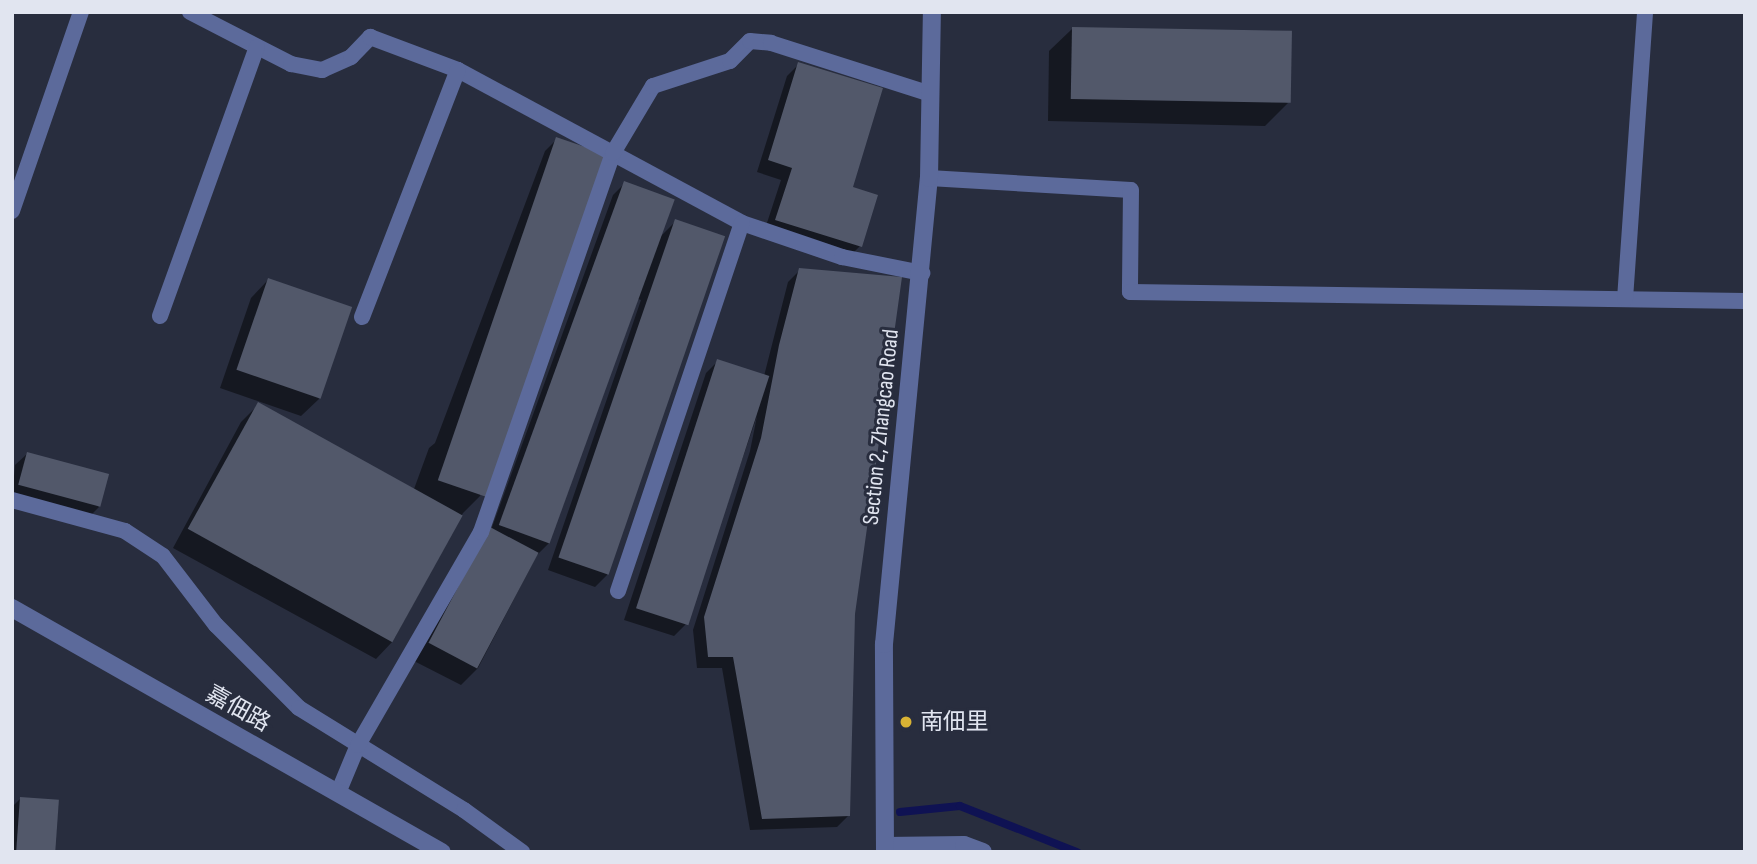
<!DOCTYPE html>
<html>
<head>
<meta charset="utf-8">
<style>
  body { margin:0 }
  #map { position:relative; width:1757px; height:864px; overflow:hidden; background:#282d3e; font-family:"Sofia Sans Condensed","Noto Sans TC",sans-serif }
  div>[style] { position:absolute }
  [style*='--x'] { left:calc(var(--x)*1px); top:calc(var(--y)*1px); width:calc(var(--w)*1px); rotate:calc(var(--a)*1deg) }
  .shadow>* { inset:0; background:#0007 }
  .stream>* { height:8px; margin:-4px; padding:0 4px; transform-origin:4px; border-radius:4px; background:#0f1253 }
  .building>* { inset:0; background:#52586a; transform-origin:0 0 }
  .service>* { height:16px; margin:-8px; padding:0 8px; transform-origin:8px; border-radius:8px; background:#5c6a9b }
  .tertiary>* { height:18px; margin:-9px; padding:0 9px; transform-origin:9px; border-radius:9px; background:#5c6a9b }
  .dots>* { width:19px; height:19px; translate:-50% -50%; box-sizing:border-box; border:4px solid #282d3e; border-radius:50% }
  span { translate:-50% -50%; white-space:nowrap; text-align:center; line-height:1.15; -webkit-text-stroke:6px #282d3e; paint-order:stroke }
  .street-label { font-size:23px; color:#e1e5f0 }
  .poi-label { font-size:23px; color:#e1e5f0 }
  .left { translate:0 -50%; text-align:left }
  .frame { position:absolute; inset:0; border:14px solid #e1e5f0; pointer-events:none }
</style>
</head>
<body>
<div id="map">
  <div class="shadow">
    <div style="clip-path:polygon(1072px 29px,1288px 103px,1265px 126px,1048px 121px,1049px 51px)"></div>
    <div style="clip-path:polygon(799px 64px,851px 188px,876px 196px,860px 246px,848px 258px,764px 232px,781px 180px,757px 172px,787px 76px)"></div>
    <div style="clip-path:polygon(557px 139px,480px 496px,463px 513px,393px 641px,376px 659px,173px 548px,241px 422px,259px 404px,414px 489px,429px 448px,435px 443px,545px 151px)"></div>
    <div style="clip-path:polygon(625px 183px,660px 237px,676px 221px,607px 575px,595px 587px,548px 570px,641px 300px,638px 299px,549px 543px,537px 555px,478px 668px,461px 685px,414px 661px,491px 530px,613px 195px)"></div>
    <div style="clip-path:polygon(800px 270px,854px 614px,849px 815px,837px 827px,750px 830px,722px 668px,697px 668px,693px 630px,750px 451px,757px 416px,686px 624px,674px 636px,624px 620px,706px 373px,718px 361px,764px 376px,788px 282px)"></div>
    <div style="clip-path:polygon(268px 280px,319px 399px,301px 416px,220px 388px,251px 298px)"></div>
    <div style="clip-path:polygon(27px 454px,99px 507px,87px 519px,12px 499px,15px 465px)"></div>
    <div style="clip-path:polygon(20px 799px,53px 852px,12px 852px,12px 807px)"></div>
  </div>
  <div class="stream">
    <div style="--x:900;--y:812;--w:60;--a:-5.7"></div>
    <div style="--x:960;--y:806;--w:126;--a:21.5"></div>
  </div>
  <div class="building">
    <div style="left:1072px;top:27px;width:220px;height:72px;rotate:1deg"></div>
    <div style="clip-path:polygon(798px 62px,883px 88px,853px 187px,878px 195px,862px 247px,775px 220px,792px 168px,768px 160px)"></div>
    <div style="left:556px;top:137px;width:54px;height:363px;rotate:19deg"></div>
    <div style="left:624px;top:181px;width:54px;height:366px;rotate:20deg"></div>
    <div style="left:675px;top:219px;width:53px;height:358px;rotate:19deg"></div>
    <div style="clip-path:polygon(799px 268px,902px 277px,855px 614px,850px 816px,762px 819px,733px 657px,708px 657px,704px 617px,761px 438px,779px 345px)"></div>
    <div style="left:268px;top:278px;width:89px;height:97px;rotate:19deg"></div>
    <div style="left:717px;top:359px;width:55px;height:262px;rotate:18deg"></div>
    <div style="left:258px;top:402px;width:234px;height:145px;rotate:29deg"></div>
    <div style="left:27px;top:452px;width:85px;height:34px;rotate:15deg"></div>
    <div style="left:490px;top:527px;width:55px;height:131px;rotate:28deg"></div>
    <div style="left:20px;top:797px;width:39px;height:55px;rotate:4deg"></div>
  </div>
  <div class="service">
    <div style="--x:190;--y:12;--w:114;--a:27.2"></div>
    <div style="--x:291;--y:64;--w:32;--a:11"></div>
    <div style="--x:322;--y:70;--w:32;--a:-24"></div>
    <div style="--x:351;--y:57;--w:28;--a:-46"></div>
    <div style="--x:370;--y:37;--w:94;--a:20.6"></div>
    <div style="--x:458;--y:70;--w:323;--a:28.3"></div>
    <div style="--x:742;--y:223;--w:106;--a:18.8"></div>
    <div style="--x:842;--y:257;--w:82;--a:11.3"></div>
    <div style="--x:929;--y:178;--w:202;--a:3.4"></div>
    <div style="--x:1131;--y:190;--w:102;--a:90.6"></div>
    <div style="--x:1130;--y:292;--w:615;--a:0.84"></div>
    <div style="--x:12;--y:211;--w:211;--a:-70.9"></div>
    <div style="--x:1625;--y:299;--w:288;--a:-86"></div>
    <div style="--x:160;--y:316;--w:286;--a:-70.2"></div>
    <div style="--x:362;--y:317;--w:265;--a:-68.8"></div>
    <div style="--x:12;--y:500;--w:117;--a:15.3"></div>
    <div style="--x:125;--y:531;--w:45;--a:33.3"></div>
    <div style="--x:163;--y:556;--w:87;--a:52.5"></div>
    <div style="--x:216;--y:625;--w:117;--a:45"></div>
    <div style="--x:299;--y:708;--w:194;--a:31.7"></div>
    <div style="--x:464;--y:810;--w:72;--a:35.9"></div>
    <div style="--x:618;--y:591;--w:388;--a:-71.4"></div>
    <div style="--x:338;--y:793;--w:52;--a:-67.4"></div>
    <div style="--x:358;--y:745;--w:246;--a:-60"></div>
    <div style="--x:481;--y:532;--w:401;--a:-70.8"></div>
    <div style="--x:613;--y:153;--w:78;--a:-59.2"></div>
    <div style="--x:653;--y:86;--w:81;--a:-18"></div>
    <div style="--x:730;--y:61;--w:28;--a:-45"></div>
    <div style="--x:750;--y:41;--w:21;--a:5"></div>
    <div style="--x:771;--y:43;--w:168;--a:17.7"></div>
  </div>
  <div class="tertiary">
    <div style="--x:12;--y:608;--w:494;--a:29.6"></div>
    <div style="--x:885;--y:846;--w:79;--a:-0.7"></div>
    <div style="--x:964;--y:845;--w:20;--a:20"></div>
    <div style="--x:885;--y:852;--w:208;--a:-90.3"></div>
    <div style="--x:884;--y:644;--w:468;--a:-84.5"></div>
    <div style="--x:929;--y:178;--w:166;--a:-89"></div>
  </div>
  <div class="dots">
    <div style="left:906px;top:722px;background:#d9b334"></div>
  </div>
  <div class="street-label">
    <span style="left:881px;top:427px;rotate:-84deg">Section 2, Zhangcao Road</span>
    <span style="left:238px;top:709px;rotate:29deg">嘉佃路</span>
  </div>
  <div class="poi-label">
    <span class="left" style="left:920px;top:722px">南佃里</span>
  </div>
  <div class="frame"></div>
</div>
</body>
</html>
